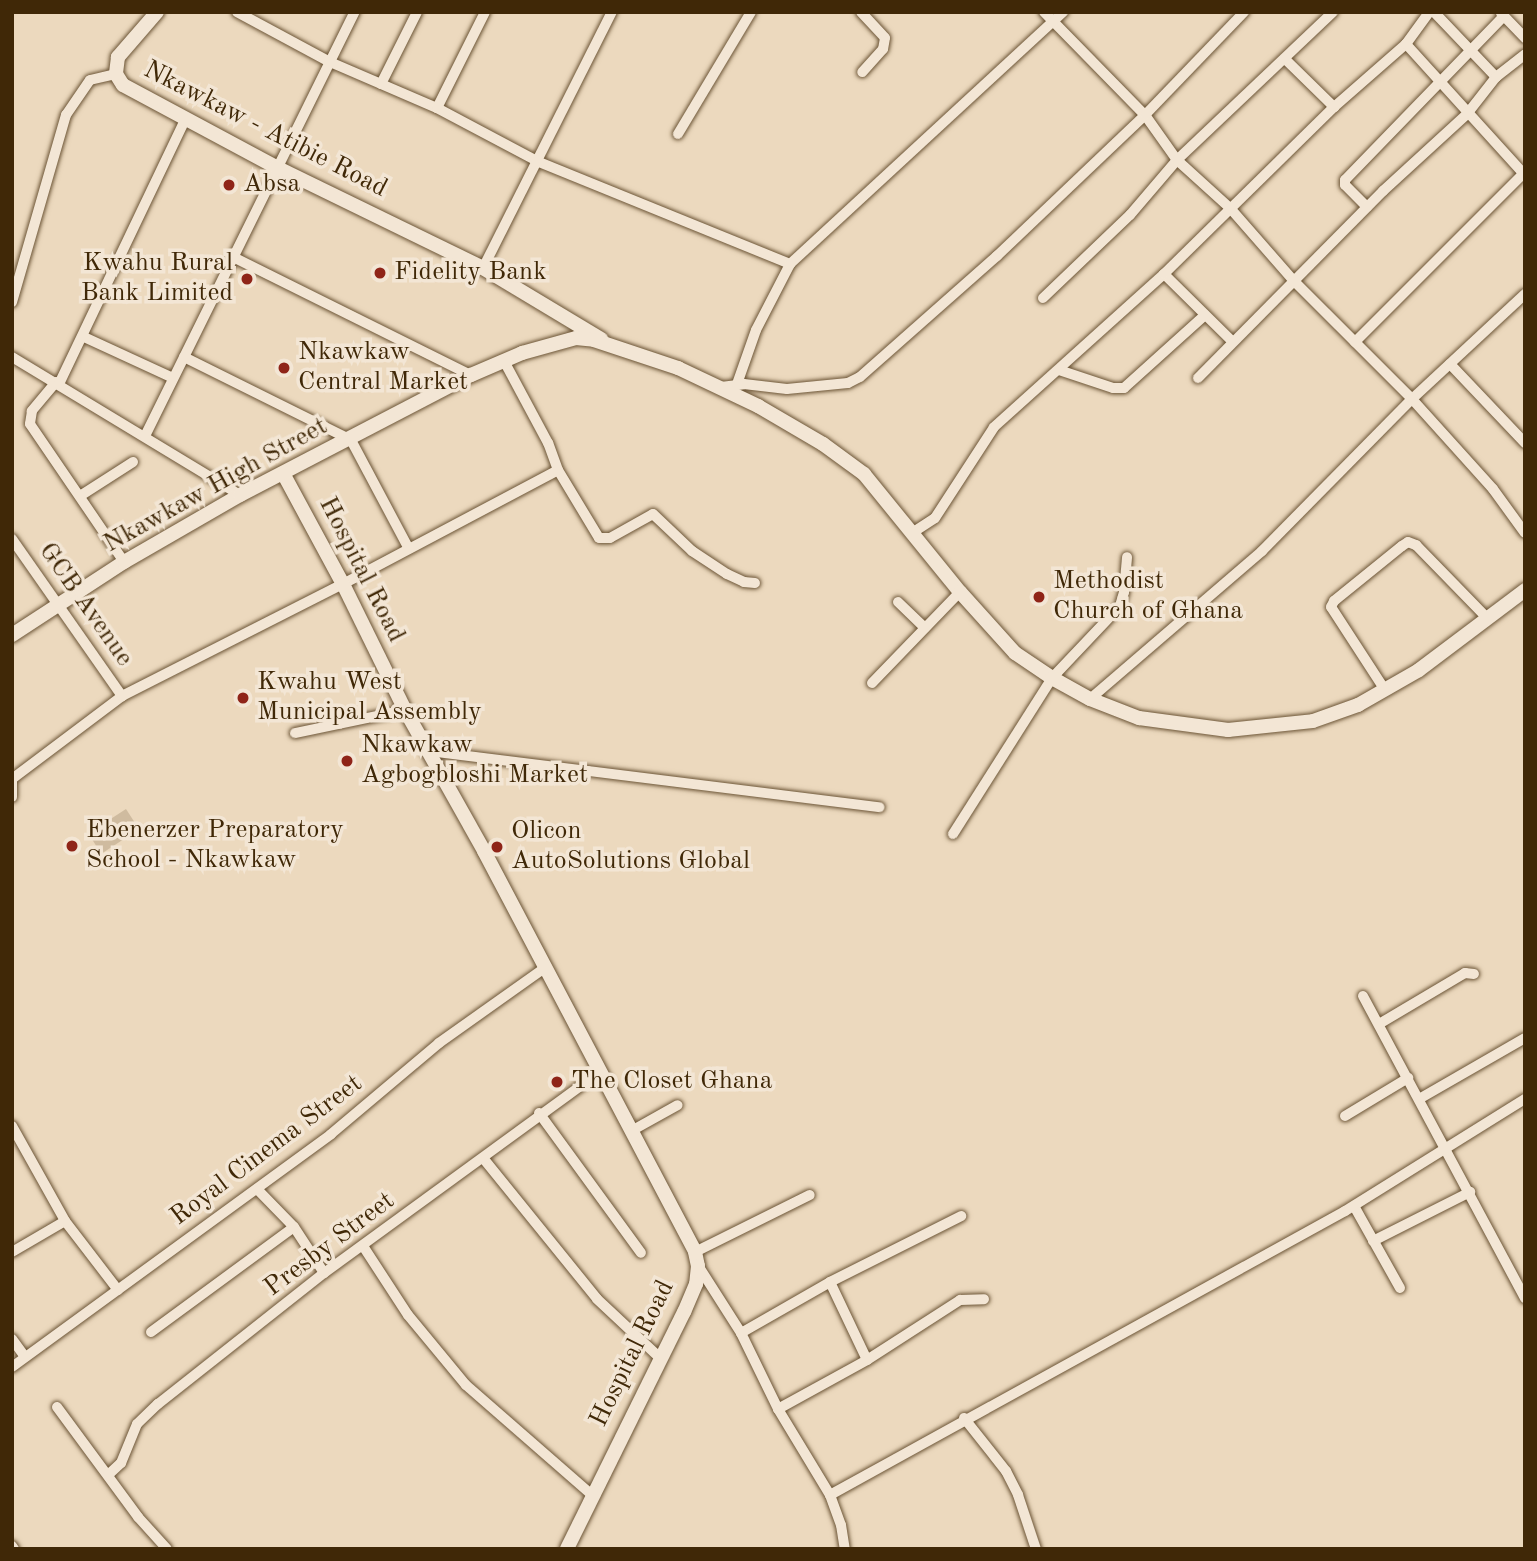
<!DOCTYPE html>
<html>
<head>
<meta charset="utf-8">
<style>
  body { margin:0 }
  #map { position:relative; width:1537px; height:1561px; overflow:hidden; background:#ecd9be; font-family:"Old Standard TT",serif }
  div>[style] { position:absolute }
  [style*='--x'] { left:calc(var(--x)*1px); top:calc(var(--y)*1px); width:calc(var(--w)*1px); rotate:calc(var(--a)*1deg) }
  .green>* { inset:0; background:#cfbb9f; transform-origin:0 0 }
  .roads { filter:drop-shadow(0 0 2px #6b5435) drop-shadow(0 0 2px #6b5435) }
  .street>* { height:10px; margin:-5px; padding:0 5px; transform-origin:5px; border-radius:5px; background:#f3e6d5 }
  .secondary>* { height:14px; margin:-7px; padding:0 7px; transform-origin:7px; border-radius:7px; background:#f3e6d5 }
  .dots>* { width:19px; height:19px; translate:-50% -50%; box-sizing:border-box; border:4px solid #f3e6d5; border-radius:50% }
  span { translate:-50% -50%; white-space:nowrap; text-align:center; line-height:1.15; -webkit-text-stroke:7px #f3e6d5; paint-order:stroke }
  .street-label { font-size:26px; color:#402807 }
  .poi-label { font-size:26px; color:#402807 }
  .left { translate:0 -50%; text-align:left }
  .right { translate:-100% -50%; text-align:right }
  .frame { position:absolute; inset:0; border:14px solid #402807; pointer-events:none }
</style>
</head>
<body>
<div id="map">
  <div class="green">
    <div style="left:126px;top:809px;width:24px;height:45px;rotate:57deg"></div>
  </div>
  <div class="roads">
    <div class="street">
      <div style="--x:237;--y:12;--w:106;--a:28.3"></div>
      <div style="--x:330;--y:62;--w:116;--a:23.3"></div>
      <div style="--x:437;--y:108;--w:115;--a:27.9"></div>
      <div style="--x:539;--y:162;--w:271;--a:22.1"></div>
      <div style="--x:861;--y:12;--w:35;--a:47"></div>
      <div style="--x:885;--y:38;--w:11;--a:100"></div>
      <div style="--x:883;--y:49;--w:31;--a:132"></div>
      <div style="--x:1044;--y:12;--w:144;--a:45.6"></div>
      <div style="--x:1145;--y:115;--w:55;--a:54.6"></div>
      <div style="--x:1177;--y:160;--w:72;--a:42.2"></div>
      <div style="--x:1230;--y:208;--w:96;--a:48.8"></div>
      <div style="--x:1293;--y:280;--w:168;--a:45"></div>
      <div style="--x:1412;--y:399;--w:121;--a:48"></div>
      <div style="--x:1493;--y:489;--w:54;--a:54"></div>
      <div style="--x:1434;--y:12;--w:90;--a:46.4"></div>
      <div style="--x:1501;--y:13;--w:35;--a:46"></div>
      <div style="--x:1406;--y:44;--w:174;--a:47.8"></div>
      <div style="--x:1285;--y:59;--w:69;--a:44.4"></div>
      <div style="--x:381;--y:84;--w:80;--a:-63.4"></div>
      <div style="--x:437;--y:108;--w:107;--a:-63.4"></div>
      <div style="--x:678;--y:134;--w:142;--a:-59.1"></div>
      <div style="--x:1367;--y:207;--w:31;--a:-135"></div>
      <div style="--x:1345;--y:185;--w:5;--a:-90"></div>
      <div style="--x:1345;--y:180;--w:228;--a:-45.9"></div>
      <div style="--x:235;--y:258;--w:263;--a:26.4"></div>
      <div style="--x:483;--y:268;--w:287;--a:-63.3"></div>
      <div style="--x:1164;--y:274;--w:95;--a:44.6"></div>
      <div style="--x:1043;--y:298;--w:120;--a:-43.7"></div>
      <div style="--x:1130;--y:215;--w:72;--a:-49.5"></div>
      <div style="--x:1177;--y:160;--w:215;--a:-43.5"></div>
      <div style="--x:12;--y:302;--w:195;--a:-73.9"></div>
      <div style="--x:66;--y:115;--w:42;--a:-55.6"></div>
      <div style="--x:90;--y:80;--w:27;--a:-13"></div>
      <div style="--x:84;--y:337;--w:98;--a:24.7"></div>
      <div style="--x:1355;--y:342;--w:240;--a:-45"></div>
      <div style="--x:12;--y:357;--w:267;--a:31.2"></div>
      <div style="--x:184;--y:357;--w:186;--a:26.4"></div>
      <div style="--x:351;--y:440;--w:123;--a:62"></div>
      <div style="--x:1450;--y:364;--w:109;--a:46.5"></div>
      <div style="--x:1059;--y:370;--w:57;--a:18.4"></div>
      <div style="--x:1113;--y:388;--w:11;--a:0"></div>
      <div style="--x:1124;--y:388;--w:109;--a:-42"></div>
      <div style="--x:1198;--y:378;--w:263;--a:-45.3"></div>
      <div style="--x:1383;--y:191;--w:114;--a:-42.5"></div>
      <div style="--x:1467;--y:114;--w:47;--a:-51.9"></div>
      <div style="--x:1496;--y:77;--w:37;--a:-38"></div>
      <div style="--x:56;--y:382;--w:38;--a:130"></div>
      <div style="--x:32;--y:411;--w:13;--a:99"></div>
      <div style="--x:30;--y:424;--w:167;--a:55.7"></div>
      <div style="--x:59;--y:384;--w:293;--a:-64.5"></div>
      <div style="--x:737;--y:384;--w:57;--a:-70.6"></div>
      <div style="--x:756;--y:330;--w:74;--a:-62.7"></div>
      <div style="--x:790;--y:264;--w:372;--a:-42.7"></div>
      <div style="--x:721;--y:387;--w:23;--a:-7"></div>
      <div style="--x:744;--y:384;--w:43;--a:6.6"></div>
      <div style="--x:787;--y:389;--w:61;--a:-5.6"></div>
      <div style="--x:848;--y:383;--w:13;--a:-27"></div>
      <div style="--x:860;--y:377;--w:183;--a:-41.5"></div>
      <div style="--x:997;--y:256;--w:204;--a:-43.6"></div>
      <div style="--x:1145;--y:115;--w:143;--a:-46.1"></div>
      <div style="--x:145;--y:436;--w:473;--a:-63.7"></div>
      <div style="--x:558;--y:470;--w:79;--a:58.9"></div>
      <div style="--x:599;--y:538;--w:11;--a:0"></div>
      <div style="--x:610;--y:538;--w:49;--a:-29.2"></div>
      <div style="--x:653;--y:514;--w:54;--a:43.5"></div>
      <div style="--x:692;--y:551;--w:42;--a:33.3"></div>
      <div style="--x:727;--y:574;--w:19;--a:25"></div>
      <div style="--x:744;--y:582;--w:11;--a:5"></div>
      <div style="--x:80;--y:496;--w:63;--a:-32.7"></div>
      <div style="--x:912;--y:533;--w:27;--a:-33"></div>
      <div style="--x:935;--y:518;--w:108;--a:-57"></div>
      <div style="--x:994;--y:427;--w:229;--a:-42"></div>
      <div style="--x:1164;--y:274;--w:238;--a:-44.5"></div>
      <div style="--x:1334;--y:107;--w:96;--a:-41.2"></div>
      <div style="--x:1406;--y:44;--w:39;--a:-54"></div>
      <div style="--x:12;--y:539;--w:192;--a:55"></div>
      <div style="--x:898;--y:602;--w:37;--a:44"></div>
      <div style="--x:872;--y:683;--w:127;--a:-46"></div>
      <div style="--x:1385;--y:690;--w:99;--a:-123"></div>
      <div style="--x:1331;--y:607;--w:7;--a:-63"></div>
      <div style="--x:1334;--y:601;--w:87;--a:-39"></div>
      <div style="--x:1402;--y:546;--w:7;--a:-34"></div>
      <div style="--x:1408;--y:542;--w:9;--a:21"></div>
      <div style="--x:1416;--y:545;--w:103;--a:45.8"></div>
      <div style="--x:1090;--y:699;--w:227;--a:-40.7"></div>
      <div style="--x:1262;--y:551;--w:214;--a:-45.4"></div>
      <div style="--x:1412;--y:399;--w:154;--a:-42.9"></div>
      <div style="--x:295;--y:733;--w:112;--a:-11.8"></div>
      <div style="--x:428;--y:751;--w:455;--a:7.1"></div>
      <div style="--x:12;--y:797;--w:18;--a:-90"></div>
      <div style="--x:12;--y:779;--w:138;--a:-37"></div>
      <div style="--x:122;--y:696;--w:248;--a:-26.9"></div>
      <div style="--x:343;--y:584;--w:243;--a:-27.9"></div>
      <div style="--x:558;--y:470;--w:29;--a:-110"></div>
      <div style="--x:548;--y:443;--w:93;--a:-118.2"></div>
      <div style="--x:953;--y:834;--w:185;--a:-57.6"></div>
      <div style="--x:1052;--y:678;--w:99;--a:-46.6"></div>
      <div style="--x:1120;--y:606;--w:15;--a:-74"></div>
      <div style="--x:1124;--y:592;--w:35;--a:-85"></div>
      <div style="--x:1363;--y:996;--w:343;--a:61.8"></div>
      <div style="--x:1379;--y:1024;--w:100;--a:-30.7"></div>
      <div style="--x:1465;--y:973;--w:9;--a:6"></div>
      <div style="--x:1419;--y:1099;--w:122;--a:-29.9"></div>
      <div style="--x:539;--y:1113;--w:173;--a:53.9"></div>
      <div style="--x:1345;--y:1116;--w:74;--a:-31.1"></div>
      <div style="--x:12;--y:1126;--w:109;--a:60.8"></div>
      <div style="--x:65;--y:1221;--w:87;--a:52.5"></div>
      <div style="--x:633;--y:1130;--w:51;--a:-29.1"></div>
      <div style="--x:483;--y:1158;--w:181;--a:51"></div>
      <div style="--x:597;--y:1299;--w:86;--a:43.1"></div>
      <div style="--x:257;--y:1189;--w:53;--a:45.8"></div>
      <div style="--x:294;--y:1227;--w:55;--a:56.9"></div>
      <div style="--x:1354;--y:1206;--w:94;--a:60.7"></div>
      <div style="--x:1373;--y:1241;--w:109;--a:-26.8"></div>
      <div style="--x:363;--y:1246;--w:82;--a:56.9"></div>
      <div style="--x:408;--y:1315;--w:91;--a:50.4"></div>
      <div style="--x:466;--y:1385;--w:166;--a:41.1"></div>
      <div style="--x:12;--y:1252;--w:61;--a:-30.3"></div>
      <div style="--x:695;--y:1252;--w:128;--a:-26.4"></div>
      <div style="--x:699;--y:1267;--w:78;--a:57.5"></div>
      <div style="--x:741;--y:1333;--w:85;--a:64"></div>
      <div style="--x:778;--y:1409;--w:100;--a:58.8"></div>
      <div style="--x:830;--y:1495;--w:588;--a:-28.87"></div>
      <div style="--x:1345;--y:1211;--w:212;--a:-31.9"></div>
      <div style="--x:830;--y:1282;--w:86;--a:64.6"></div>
      <div style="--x:151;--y:1332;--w:177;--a:-36.3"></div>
      <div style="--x:741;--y:1333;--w:103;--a:-29.8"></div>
      <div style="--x:830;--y:1282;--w:147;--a:-26.7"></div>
      <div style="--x:12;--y:1339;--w:22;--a:54"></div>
      <div style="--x:12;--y:1367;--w:395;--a:-36.1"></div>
      <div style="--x:331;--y:1134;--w:141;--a:-40.1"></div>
      <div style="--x:439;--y:1043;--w:131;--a:-35.4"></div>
      <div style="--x:57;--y:1407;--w:137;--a:53.6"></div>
      <div style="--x:138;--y:1517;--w:43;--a:47.8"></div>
      <div style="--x:778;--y:1409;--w:102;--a:-28.8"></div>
      <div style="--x:867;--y:1360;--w:111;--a:-32.8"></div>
      <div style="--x:960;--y:1300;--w:24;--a:-2"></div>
      <div style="--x:964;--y:1418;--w:68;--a:51.6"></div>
      <div style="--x:1006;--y:1471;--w:27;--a:63"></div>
      <div style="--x:1018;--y:1495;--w:57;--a:71.6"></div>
      <div style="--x:108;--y:1475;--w:18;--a:-43"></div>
      <div style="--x:121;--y:1463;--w:42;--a:-67.7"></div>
      <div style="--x:137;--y:1424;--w:29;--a:-44"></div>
      <div style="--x:158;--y:1404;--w:211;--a:-38.3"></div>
      <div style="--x:324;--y:1273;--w:343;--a:-36.1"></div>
      <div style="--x:830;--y:1495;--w:32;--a:70"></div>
      <div style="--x:841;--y:1525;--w:24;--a:81"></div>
      <div style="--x:12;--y:1546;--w:4;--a:56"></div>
    </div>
    <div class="secondary">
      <div style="--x:157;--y:12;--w:60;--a:130.9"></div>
      <div style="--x:118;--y:57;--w:17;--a:97"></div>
      <div style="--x:116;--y:74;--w:13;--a:58"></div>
      <div style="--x:123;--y:85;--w:174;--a:28.2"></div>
      <div style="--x:276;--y:167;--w:230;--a:26"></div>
      <div style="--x:483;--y:268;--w:138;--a:31"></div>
      <div style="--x:284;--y:475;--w:124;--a:61.6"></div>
      <div style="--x:343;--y:584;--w:140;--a:63.8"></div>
      <div style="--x:405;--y:710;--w:162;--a:60.7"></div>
      <div style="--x:484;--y:851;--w:453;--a:62.2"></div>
      <div style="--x:695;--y:1252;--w:14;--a:78"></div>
      <div style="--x:698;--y:1266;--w:18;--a:96"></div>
      <div style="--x:696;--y:1284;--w:30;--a:113"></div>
      <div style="--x:684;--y:1312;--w:264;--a:116.3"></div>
      <div style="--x:12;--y:635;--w:134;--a:-33.1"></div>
      <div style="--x:124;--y:562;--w:134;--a:-30"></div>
      <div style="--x:240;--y:495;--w:260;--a:-27.5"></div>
      <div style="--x:471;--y:375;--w:56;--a:-23.3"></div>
      <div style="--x:522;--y:353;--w:56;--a:-15.5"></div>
      <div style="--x:576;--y:338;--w:18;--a:6"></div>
      <div style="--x:594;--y:340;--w:89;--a:18.4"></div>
      <div style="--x:678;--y:368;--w:89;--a:25.4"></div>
      <div style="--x:758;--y:406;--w:75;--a:30.3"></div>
      <div style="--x:823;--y:444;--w:51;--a:36.2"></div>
      <div style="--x:864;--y:474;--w:152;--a:50.9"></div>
      <div style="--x:960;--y:592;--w:82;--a:48"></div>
      <div style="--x:1015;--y:653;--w:45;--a:34"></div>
      <div style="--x:1052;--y:678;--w:43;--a:28.9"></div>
      <div style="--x:1090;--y:699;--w:53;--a:21.2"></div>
      <div style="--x:1139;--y:718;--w:90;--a:7.7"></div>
      <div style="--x:1228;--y:730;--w:85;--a:-6"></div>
      <div style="--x:1313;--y:721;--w:48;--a:-19.6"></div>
      <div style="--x:1358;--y:705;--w:70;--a:-29.8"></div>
      <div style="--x:1419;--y:670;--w:133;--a:-37"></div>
    </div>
  </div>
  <div class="dots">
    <div style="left:229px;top:185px;background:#8f2418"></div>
    <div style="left:380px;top:273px;background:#8f2418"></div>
    <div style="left:247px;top:279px;background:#8f2418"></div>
    <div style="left:284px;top:368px;background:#8f2418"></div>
    <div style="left:1039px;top:597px;background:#8f2418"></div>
    <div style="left:243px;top:698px;background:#8f2418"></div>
    <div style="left:347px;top:761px;background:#8f2418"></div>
    <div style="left:72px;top:846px;background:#8f2418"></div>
    <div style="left:497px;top:847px;background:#8f2418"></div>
    <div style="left:557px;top:1082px;background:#8f2418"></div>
  </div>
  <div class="street-label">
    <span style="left:265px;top:130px;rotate:27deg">Nkawkaw - Atibie Road</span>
    <span style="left:216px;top:486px;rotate:-29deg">Nkawkaw High Street</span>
    <span style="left:361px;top:570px;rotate:63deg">Hospital Road</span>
    <span style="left:85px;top:605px;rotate:55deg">GCB Avenue</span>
    <span style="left:267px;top:1151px;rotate:-37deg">Royal Cinema Street</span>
    <span style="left:330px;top:1245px;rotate:-37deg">Presby Street</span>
    <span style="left:633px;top:1354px;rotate:-64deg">Hospital Road</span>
  </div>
  <div class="poi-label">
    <span class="left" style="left:243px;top:185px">Absa</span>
    <span class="right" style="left:233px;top:279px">Kwahu Rural<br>Bank Limited</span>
    <span class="left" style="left:394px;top:273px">Fidelity Bank</span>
    <span class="left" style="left:298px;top:368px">Nkawkaw<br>Central Market</span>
    <span class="left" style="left:1053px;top:597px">Methodist<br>Church of Ghana</span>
    <span class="left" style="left:257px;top:698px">Kwahu West<br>Municipal Assembly</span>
    <span class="left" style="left:361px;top:761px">Nkawkaw<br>Agbogbloshi Market</span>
    <span class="left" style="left:86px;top:846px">Ebenerzer Preparatory<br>School - Nkawkaw</span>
    <span class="left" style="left:511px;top:847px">Olicon<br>AutoSolutions Global</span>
    <span class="left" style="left:571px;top:1082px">The Closet Ghana</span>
  </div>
  <div class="frame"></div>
</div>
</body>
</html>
